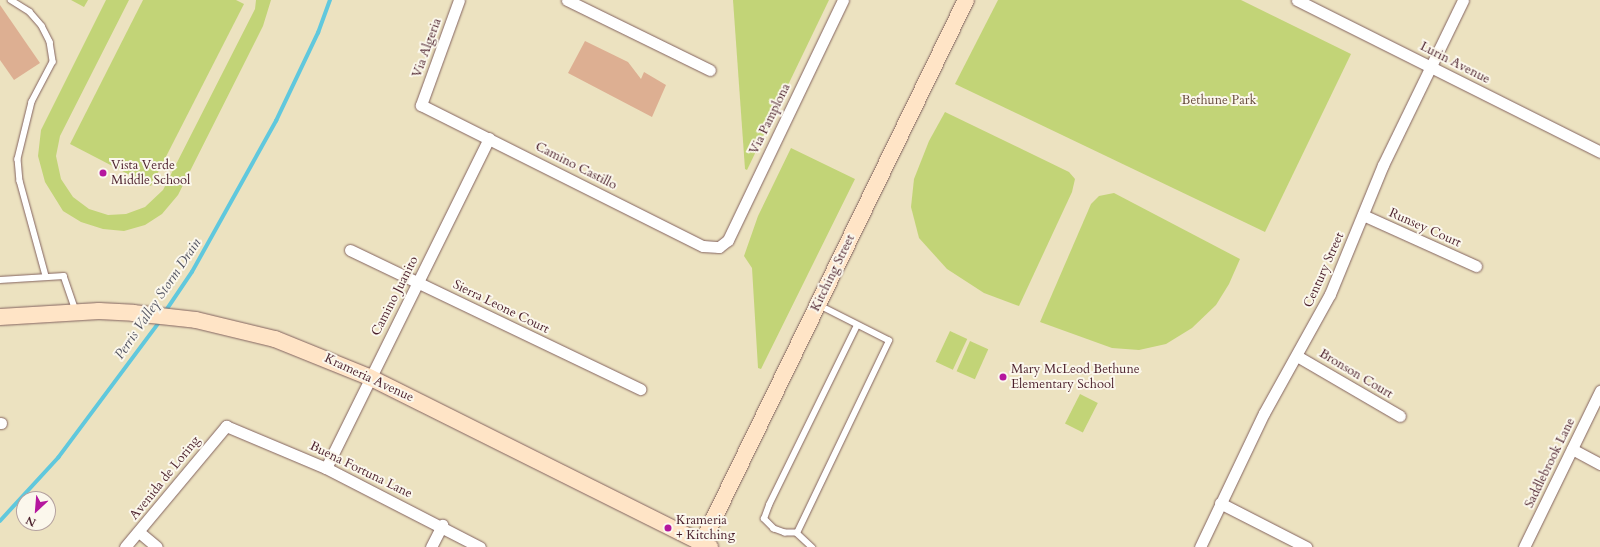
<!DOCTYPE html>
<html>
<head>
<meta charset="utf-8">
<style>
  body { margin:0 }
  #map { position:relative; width:1600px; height:547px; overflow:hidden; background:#ece2c0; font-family:Cardo,serif }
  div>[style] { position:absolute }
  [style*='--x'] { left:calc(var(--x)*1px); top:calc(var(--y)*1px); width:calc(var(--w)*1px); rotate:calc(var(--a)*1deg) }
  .green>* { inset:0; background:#c2d477; transform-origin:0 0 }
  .stream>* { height:3.5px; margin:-1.75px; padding:0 1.75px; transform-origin:1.75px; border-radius:1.75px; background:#60c8dd }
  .building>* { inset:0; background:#ddaf92 }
  .roads { filter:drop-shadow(0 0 1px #83635f) drop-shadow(0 0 1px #83635f) }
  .lane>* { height:5.5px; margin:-2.75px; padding:0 2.75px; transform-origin:2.75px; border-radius:2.75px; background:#fff }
  .street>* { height:11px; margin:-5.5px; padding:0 5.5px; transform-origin:5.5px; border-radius:5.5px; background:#fff }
  .secondary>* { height:16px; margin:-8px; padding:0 8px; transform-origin:8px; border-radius:8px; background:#ffe4c6 }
  .dots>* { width:11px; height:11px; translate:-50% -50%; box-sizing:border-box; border:2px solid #fbf7ec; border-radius:50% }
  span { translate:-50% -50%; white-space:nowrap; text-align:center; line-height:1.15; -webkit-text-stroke:4px #fbf7ec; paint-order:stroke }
  .street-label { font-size:13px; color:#4a1f2b }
  .park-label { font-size:13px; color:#684c3e }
  .poi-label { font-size:13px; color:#4a1f2b }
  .left { translate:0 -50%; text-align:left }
  .water-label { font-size:14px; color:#515260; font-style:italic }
  .north { position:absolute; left:16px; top:491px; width:40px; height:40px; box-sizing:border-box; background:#fbf7ec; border:1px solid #b4a19f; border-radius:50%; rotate:206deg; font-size:11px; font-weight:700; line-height:16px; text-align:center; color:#4a1f2b }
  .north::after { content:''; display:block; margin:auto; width:14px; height:18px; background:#b5179e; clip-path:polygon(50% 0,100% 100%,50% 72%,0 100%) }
</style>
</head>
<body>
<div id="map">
  <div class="green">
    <div style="clip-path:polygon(71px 0,88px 0,84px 7px)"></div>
    <div style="clip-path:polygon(106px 0,129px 0,60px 136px,56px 156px,61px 179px,73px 197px,89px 209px,108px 215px,126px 214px,145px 207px,163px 190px,255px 9px,256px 0,271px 0,263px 26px,178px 195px,162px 214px,145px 225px,124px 231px,103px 229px,81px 222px,63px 211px,45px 182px,38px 156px,41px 130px)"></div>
    <div style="clip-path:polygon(143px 0,236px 0,244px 4px,151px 186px,70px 144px)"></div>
    <div style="clip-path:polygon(733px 0,829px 0,747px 170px,745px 169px)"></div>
    <div style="clip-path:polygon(998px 0,1241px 0,1351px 54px,1265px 232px,955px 84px)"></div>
    <div style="clip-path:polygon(945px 112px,1069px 172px,1075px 179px,1072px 192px,1019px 306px,984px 293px,947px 269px,919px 238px,911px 207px,914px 179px,929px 141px)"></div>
    <div style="clip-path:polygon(791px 148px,855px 179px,761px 369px,758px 368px,752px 268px,744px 256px,758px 216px)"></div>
    <div style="clip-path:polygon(1114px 193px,1240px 259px,1229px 284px,1216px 305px,1192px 328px,1166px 344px,1139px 350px,1112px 348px,1040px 322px,1091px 204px,1099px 196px)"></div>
    <div style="left:950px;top:331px;width:19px;height:34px;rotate:25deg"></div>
    <div style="left:970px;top:341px;width:20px;height:33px;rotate:24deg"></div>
    <div style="left:1080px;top:394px;width:20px;height:33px;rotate:27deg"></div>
  </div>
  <div class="stream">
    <div style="--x:165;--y:312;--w:48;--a:-56"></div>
    <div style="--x:192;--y:272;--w:173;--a:-60.9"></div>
    <div style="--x:276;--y:121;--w:98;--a:-64.5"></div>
    <div style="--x:318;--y:33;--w:35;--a:-70"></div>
    <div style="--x:0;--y:521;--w:86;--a:-47.4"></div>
    <div style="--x:58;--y:458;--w:171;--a:-53.3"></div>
  </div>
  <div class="building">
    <div style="clip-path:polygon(0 5px,40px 63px,14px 80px,0 60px)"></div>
    <div style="clip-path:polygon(585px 41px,628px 62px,641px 79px,644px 72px,666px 85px,652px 117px,568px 73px)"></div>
  </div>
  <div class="roads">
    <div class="lane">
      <div style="--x:11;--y:0;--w:22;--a:32"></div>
      <div style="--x:30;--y:12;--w:18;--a:49"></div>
      <div style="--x:42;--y:26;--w:18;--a:63"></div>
      <div style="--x:50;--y:42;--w:20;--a:81"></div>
      <div style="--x:53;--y:62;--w:45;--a:117.7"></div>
      <div style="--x:32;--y:102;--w:59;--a:103.8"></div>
      <div style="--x:18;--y:159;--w:22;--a:85"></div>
      <div style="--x:20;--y:181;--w:98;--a:74.7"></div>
      <div style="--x:0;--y:280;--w:64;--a:-3.6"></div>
      <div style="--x:64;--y:276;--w:37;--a:71"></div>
      <div style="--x:797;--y:533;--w:213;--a:-64.4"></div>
      <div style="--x:889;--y:341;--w:80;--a:-153.1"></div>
      <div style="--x:797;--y:533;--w:12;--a:180"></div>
      <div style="--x:785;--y:533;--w:12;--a:-160"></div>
      <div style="--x:774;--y:529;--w:14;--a:-135"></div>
      <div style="--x:764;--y:519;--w:15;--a:-70"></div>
      <div style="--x:769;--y:505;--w:200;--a:-63.9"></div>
      <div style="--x:797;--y:533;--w:21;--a:43"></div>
    </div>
    <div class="street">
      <div style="--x:459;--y:0;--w:112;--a:109.9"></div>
      <div style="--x:421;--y:105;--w:315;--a:26.6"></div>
      <div style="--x:703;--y:246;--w:16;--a:4"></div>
      <div style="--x:719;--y:247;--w:11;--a:-38"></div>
      <div style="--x:728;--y:240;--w:266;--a:-64.4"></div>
      <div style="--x:567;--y:0;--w:159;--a:26.1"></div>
      <div style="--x:1297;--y:0;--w:339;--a:26.6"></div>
      <div style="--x:1363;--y:215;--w:124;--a:24.3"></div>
      <div style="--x:350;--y:250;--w:322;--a:25.6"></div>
      <div style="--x:1297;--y:356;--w:119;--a:30.2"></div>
      <div style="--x:0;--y:423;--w:1;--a:0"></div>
      <div style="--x:1572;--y:449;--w:32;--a:28"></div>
      <div style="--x:326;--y:468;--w:368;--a:-63.7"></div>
      <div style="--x:1220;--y:503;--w:97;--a:27.1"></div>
      <div style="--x:139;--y:532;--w:23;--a:40"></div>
      <div style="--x:125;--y:547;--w:158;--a:-50.1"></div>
      <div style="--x:226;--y:426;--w:108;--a:22.8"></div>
      <div style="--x:326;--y:468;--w:173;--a:27.2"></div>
      <div style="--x:431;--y:547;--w:25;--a:-63"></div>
      <div style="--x:1200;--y:547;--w:148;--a:-64.5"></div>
      <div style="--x:1264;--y:413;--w:136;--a:-61"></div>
      <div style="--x:1330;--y:294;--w:139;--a:-67.7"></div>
      <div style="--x:1383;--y:165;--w:183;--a:-64.1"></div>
      <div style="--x:1524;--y:547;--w:174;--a:-64"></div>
    </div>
    <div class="secondary">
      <div style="--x:0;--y:317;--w:99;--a:-3.5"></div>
      <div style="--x:99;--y:311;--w:34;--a:3"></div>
      <div style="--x:133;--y:313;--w:63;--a:6.3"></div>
      <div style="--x:196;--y:320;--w:81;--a:13.5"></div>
      <div style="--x:275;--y:339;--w:101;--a:22"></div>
      <div style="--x:369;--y:377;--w:381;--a:26.5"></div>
      <div style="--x:700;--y:547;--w:608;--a:-64.07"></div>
    </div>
  </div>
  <div class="dots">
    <div style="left:103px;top:173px;background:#b5179e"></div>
    <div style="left:1003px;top:377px;background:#b5179e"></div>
    <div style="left:668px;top:528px;background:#b5179e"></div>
  </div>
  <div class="street-label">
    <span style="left:427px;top:48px;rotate:-70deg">Via Algeria</span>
    <span style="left:1455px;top:63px;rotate:27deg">Lurin Avenue</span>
    <span style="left:770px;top:119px;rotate:-64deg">Via Pamplona</span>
    <span style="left:576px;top:166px;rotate:27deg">Camino Castillo</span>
    <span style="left:1425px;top:228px;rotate:24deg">Runsey Court</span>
    <span style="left:1324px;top:270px;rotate:-66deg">Century Street</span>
    <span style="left:833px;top:273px;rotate:-64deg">Kitching Street</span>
    <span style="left:395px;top:296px;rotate:-63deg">Camino Juanito</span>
    <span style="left:501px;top:307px;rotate:26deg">Sierra Leone Court</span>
    <span style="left:1356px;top:374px;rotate:31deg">Bronson Court</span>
    <span style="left:369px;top:378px;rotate:25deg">Krameria Avenue</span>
    <span style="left:1550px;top:463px;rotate:-64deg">Saddlebrook Lane</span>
    <span style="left:361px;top:470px;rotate:26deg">Buena Fortuna Lane</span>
    <span style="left:165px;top:478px;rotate:-51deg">Avenida de Loring</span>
  </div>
  <div class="park-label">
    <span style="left:1219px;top:100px">Bethune Park</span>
  </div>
  <div class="poi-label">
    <span class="left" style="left:111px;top:173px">Vista Verde<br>Middle School</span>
    <span class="left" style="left:1011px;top:377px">Mary McLeod Bethune<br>Elementary School</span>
    <span class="left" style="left:676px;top:528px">Krameria<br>+ Kitching</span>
  </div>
  <div class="water-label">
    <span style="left:158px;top:299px;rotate:-56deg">Perris Valley Storm Drain</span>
  </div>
  <div class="north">N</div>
</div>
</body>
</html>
